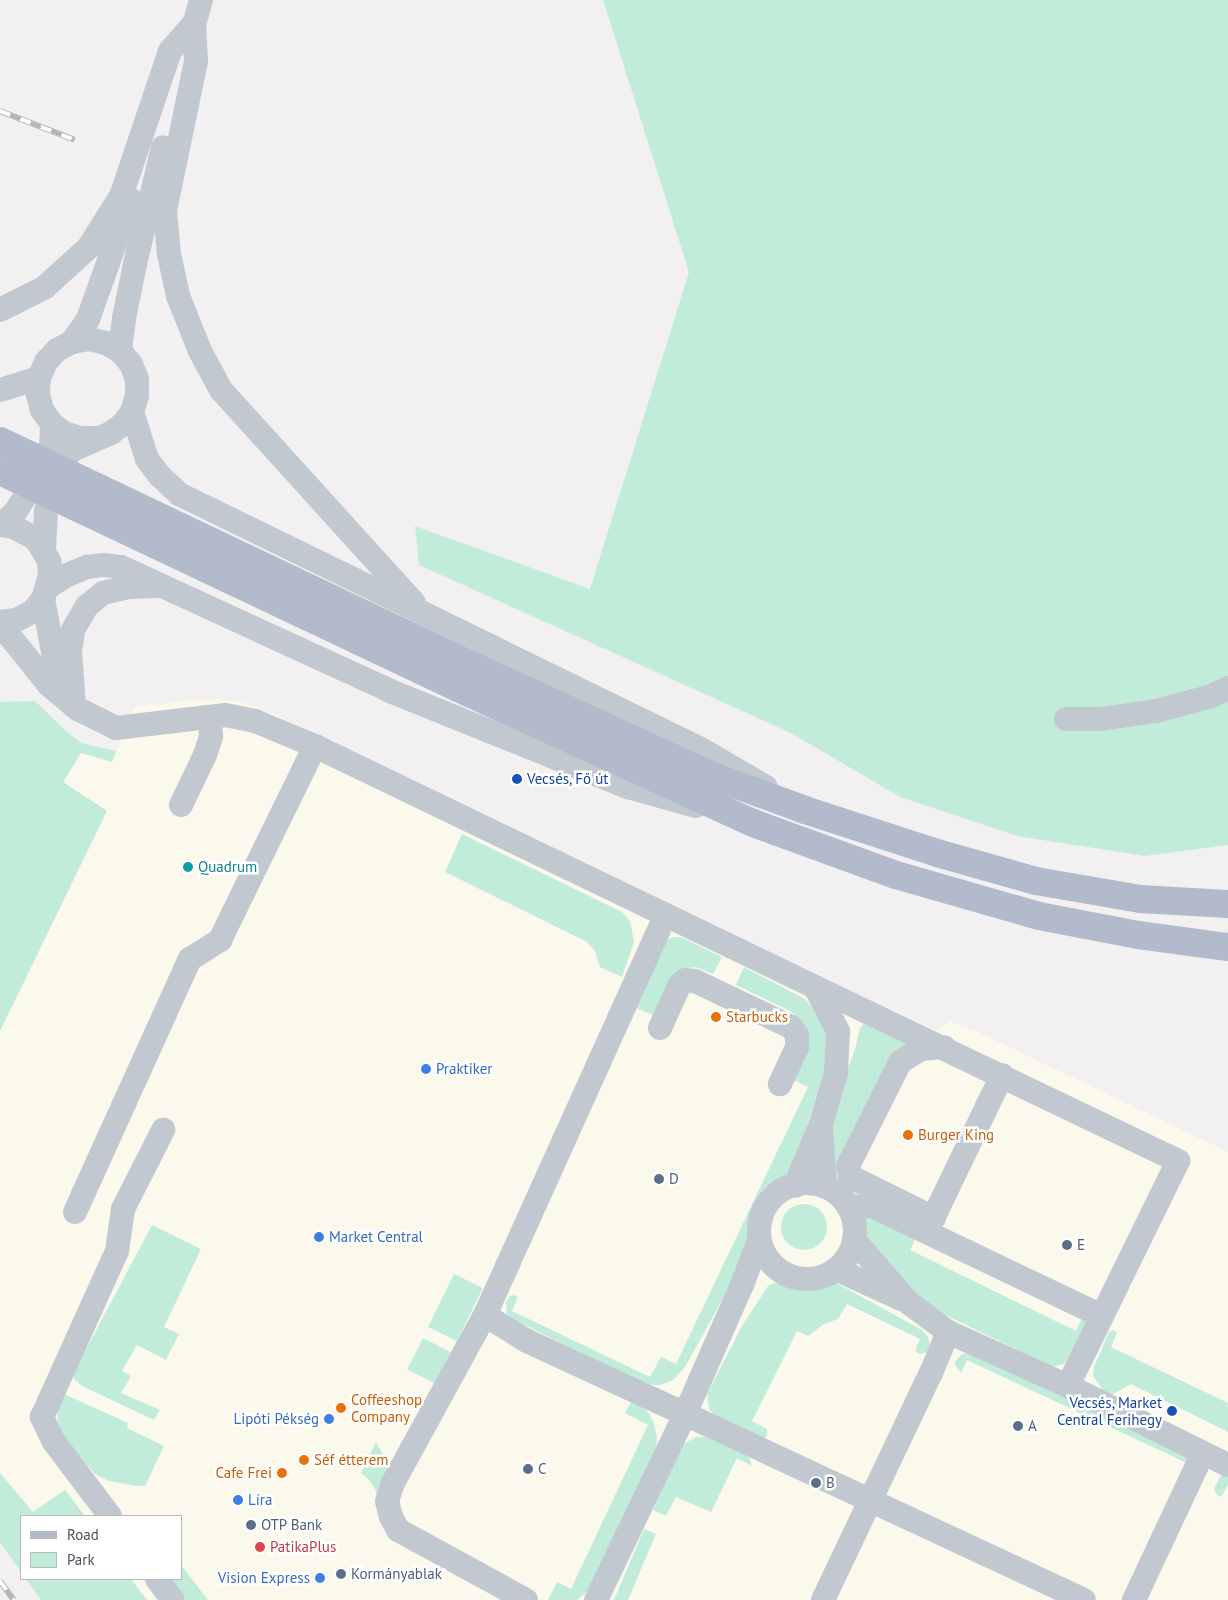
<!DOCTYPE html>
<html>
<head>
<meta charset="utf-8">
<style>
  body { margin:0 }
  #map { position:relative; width:1228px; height:1600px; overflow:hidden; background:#f2f0f0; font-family:"PT Sans",sans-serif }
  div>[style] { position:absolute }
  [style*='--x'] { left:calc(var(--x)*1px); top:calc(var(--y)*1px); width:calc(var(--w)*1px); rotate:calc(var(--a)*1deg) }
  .commercial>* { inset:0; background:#fbf9eb }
  .green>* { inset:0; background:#c2ecda; transform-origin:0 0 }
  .round { border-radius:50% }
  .minor>* { height:24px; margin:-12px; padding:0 12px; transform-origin:12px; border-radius:12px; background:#c2c8d0 }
  .minor>.ring { margin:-12px; padding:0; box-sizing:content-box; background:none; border:24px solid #c2c8d0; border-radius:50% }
  .major>* { height:28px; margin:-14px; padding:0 14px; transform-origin:14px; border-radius:14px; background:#b2bbcc }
  .rail>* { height:5.5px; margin-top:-2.75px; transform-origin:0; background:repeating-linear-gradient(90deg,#fff 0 11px,#b3b4ba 0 22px); box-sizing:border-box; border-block:1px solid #b3b4ba }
  .dots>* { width:14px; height:14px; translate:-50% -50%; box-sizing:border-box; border:2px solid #fff; border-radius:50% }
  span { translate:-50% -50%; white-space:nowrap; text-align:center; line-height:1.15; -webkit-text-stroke:5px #fff; paint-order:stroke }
  .transit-label { font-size:15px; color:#164399 }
  .left { translate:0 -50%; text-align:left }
  .right { translate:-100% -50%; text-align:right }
  .culture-label { font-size:15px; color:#0d838f }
  .food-label { font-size:15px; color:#c56008 }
  .shop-label { font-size:15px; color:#366cbe }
  .service-label { font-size:15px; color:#4e5e75 }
  .health-label { font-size:15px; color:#be3a42 }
  .legend { position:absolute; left:20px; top:1515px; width:162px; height:65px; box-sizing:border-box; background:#fff; border:1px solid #b6b9be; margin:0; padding:6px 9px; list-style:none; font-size:15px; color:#49505c }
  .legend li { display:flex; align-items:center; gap:10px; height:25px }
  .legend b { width:25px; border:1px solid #b6b9be }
</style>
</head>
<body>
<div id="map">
  <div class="commercial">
    <div style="clip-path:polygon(199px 699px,238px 701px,272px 713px,830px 982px,937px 1030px,950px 1021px,980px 1033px,1228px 1152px,1228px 1600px,147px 1600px,131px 1579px,181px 1579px,181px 1516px,85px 1516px,65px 1490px,33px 1512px,0 1473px,0 1031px,107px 811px,63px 782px,81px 753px,112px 762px,135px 707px)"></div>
  </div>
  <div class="green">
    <div style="clip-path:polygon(603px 0,1228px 0,1228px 845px,1145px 856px,1017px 836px,900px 797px,791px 733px,419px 565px,415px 526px,590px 589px,689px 272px)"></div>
    <div style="clip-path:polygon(35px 701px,68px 733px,82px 743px,116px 751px,112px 762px,81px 753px,63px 782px,107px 811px,0 1031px,0 702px)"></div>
    <div style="clip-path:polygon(462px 834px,622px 912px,630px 921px,634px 942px,622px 977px,600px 967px,595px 951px,587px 942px,445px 872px)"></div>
    <div style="clip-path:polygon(673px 937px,681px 937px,722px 957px,713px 974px,696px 967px,687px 968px,657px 1017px,634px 1007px,665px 941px)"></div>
    <div style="clip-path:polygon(744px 967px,805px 999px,819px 1016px,826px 1031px,827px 1062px,799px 1153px,790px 1173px,762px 1195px,750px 1217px,747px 1251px,743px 1262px,685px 1367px,673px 1380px,660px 1385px,652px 1385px,626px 1376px,507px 1316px,506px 1302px,510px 1296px,514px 1295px,518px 1297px,512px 1311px,650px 1377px,661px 1357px,676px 1364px,808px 1087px,787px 1077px,798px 1018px,790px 1011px,736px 985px)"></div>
    <div style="clip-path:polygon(867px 1020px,919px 1042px,845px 1164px,874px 1194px,846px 1199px,835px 1187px,831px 1135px,839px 1094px,856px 1046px,860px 1028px)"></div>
    <div class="round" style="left:781px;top:1204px;width:46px;height:46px"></div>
    <div style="clip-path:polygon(872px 1216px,917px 1236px,910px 1250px,1076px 1331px,1084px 1314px,1090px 1319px,1072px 1357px,1064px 1364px,1052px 1367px,915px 1300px,857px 1231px,861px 1219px)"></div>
    <div style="clip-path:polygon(152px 1225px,201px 1249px,164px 1327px,179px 1334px,166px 1360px,137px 1345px,122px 1371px,131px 1376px,121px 1393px,160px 1410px,154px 1420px,82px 1386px,74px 1379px,74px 1372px)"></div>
    <div style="left:454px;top:1274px;width:32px;height:59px;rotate:26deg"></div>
    <div style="clip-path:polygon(831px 1280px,922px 1330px,928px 1337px,930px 1346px,929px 1352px,920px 1354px,915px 1351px,920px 1339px,847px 1304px,838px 1319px,824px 1324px,808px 1336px,797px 1331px,752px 1421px,767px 1429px,767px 1436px,763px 1439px,715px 1417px,709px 1408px,707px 1394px,742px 1326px,768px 1286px,775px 1283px,796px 1288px,808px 1288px,820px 1286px)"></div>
    <div style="clip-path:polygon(1113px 1330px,1117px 1332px,1111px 1347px,1228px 1403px,1228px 1432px,1131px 1384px,1111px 1395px,1104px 1392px,1093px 1376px,1094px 1367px,1109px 1332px)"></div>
    <div style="left:423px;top:1338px;width:31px;height:35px;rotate:27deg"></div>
    <div style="clip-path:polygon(973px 1353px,1192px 1456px,1187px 1463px,967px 1360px,961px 1373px,954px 1363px,962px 1354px)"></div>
    <div style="clip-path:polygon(64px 1394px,128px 1423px,127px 1428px,164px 1446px,145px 1486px,137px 1486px,109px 1481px,95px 1474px,73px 1450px,62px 1434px,58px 1421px,57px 1408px)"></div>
    <div style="clip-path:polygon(632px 1400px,644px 1406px,653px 1421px,657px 1437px,656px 1449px,590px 1589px,577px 1600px,548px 1600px,557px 1582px,571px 1589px,648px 1425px,625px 1413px)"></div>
    <div style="clip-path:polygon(696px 1437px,706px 1437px,749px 1457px,752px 1466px,737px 1458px,711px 1512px,676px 1497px,666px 1516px,653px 1510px,683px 1444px)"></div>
    <div style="clip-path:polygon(376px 1442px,385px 1458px,388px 1473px,379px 1497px,370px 1481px,361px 1473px)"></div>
    <div style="clip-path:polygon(0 1473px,33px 1512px,65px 1490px,85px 1516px,21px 1516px,21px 1572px,0 1542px)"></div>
    <div style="clip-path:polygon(1222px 1474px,1228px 1476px,1228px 1485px,1221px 1497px,1216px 1494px,1214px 1488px)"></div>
    <div style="left:644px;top:1529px;width:13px;height:79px;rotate:23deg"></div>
    <div style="clip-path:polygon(181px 1565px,208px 1600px,185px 1600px,170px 1579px,181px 1579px)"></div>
    <div style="clip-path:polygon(26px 1579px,131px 1579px,147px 1600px,41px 1600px)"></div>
  </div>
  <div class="minor">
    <div style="--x:194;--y:23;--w:38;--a:87"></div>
    <div style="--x:196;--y:61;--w:153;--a:101.7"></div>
    <div style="--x:165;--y:211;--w:43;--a:84.7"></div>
    <div style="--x:169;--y:254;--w:43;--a:77.9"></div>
    <div style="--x:178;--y:296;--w:59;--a:68.2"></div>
    <div style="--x:200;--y:351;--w:44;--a:61.7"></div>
    <div style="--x:221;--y:390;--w:287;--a:47.8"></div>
    <div style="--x:190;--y:39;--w:41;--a:-74.2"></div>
    <div style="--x:0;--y:310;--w:49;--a:-26.6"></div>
    <div style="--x:44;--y:288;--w:61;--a:-42.3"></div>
    <div style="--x:89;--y:247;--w:60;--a:-57.9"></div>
    <div style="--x:121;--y:196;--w:153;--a:-71.3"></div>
    <div style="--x:170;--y:51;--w:37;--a:-49"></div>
    <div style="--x:72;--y:342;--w:28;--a:-55"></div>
    <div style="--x:88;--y:319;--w:127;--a:-70.3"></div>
    <div style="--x:120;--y:351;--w:33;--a:-83"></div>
    <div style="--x:124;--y:318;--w:55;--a:-78.5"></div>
    <div style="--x:135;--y:264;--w:120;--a:-76.5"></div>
    <div style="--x:0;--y:390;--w:41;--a:-17.1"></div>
    <div style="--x:132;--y:412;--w:49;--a:72.3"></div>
    <div style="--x:147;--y:459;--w:21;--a:53"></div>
    <div style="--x:160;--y:476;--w:26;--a:43"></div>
    <div style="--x:179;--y:494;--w:581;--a:26.04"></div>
    <div style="--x:701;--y:749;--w:75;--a:30.3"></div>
    <div style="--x:0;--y:525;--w:14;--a:8"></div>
    <div style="--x:14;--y:527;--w:25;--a:29"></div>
    <div style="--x:36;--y:539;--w:26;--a:59"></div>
    <div style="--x:49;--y:561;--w:14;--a:86"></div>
    <div style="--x:50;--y:575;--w:25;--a:106"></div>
    <div style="--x:43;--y:599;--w:17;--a:130"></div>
    <div style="--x:32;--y:612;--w:18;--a:153"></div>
    <div style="--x:16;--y:620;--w:16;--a:173"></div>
    <div style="--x:2;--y:525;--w:20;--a:-45"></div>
    <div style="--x:16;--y:511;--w:39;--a:-58"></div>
    <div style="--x:37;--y:478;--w:35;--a:-66"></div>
    <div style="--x:51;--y:446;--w:22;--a:-87"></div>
    <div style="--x:44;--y:549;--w:38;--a:-87"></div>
    <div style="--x:46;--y:511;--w:25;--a:-76"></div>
    <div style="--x:52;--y:487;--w:40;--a:-63.4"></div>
    <div style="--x:70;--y:451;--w:45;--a:-23.7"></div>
    <div style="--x:111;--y:433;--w:15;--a:-37"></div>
    <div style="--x:123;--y:424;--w:15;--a:-53"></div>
    <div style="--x:132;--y:412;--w:17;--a:-73"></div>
    <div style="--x:137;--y:396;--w:17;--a:-90"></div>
    <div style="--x:137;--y:379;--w:16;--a:-112"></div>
    <div style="--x:131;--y:364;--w:17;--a:-130"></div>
    <div style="--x:120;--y:351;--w:16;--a:-150"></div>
    <div style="--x:106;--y:343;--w:17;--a:-167"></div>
    <div style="--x:89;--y:339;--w:17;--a:170"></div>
    <div style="--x:72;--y:342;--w:17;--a:152"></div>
    <div style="--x:57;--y:350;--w:16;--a:133"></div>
    <div style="--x:46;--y:362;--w:17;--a:114"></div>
    <div style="--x:39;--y:378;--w:16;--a:94"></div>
    <div style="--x:38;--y:394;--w:16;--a:76"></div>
    <div style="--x:42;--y:410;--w:17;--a:54"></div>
    <div style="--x:52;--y:424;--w:15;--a:37"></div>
    <div style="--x:64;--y:433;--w:17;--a:17"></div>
    <div style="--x:80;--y:438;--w:16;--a:0"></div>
    <div style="--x:48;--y:587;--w:22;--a:-32"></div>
    <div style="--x:67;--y:575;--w:22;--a:-22"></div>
    <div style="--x:87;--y:567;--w:17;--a:-7"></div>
    <div style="--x:104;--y:565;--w:17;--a:7"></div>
    <div style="--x:121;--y:567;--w:296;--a:24.7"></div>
    <div style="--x:390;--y:691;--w:257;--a:22"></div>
    <div style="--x:628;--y:787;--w:70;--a:15.8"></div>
    <div style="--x:43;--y:599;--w:54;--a:79.3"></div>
    <div style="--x:53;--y:652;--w:34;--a:71"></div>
    <div style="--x:0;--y:624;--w:78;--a:51.2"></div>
    <div style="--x:49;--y:685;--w:38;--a:40"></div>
    <div style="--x:78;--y:709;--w:42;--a:26.6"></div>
    <div style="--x:116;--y:728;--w:110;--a:-6.8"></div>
    <div style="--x:225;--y:715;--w:31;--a:11"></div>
    <div style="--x:255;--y:721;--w:65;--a:22.6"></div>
    <div style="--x:315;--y:746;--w:555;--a:25.73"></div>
    <div style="--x:815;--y:987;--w:50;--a:62.4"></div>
    <div style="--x:838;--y:1031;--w:42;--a:92.7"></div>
    <div style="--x:836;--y:1073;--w:53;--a:106.4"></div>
    <div style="--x:821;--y:1124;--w:67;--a:112.8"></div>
    <div style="--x:74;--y:706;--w:54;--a:-94.2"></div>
    <div style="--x:70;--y:652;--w:22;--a:-82"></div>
    <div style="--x:73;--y:630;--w:28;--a:-60"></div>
    <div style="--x:87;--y:606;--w:21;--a:-39"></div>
    <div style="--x:103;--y:593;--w:27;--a:-13"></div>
    <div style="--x:129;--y:587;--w:28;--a:-2"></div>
    <div style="--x:1066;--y:719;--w:35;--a:0"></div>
    <div style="--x:1101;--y:719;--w:56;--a:-8.3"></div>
    <div style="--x:1156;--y:711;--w:55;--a:-14.8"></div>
    <div style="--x:1209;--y:697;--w:21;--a:-25"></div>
    <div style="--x:181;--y:805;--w:55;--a:-64.4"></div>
    <div style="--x:205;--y:755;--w:20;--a:-72"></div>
    <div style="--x:211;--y:736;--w:19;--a:-93"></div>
    <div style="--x:815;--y:987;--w:403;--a:25.6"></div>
    <div style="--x:1178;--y:1161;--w:250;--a:116.1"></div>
    <div style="--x:660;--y:1028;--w:46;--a:-65.7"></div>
    <div style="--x:679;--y:986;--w:8;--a:-45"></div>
    <div style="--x:685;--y:980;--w:10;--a:6"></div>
    <div style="--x:695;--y:981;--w:106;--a:25.6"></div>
    <div style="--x:791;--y:1027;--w:10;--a:53"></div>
    <div style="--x:797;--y:1035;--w:12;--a:90"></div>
    <div style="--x:797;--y:1047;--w:41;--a:114.7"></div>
    <div style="--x:821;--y:1128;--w:59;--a:86.1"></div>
    <div class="ring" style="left:759px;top:1183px;width:72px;height:72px"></div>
    <div style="--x:849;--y:1208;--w:23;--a:-5"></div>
    <div style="--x:872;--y:1206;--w:255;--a:25.6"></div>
    <div style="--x:75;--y:1212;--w:278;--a:-65.6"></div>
    <div style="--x:190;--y:959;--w:36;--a:-32"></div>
    <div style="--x:220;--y:940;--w:216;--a:-63.9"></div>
    <div style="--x:934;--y:1218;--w:93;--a:-153.7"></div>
    <div style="--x:851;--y:1177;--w:11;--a:-105"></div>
    <div style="--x:848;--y:1166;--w:116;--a:-63.4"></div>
    <div style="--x:900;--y:1062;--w:25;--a:-32"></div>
    <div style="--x:921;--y:1049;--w:23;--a:-5"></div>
    <div style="--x:927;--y:1231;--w:173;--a:-64.3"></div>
    <div style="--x:854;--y:1240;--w:84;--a:48.9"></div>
    <div style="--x:909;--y:1303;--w:49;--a:36.6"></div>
    <div style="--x:948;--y:1332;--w:132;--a:24.2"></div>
    <div style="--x:1068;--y:1386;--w:178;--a:26.3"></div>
    <div style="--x:836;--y:1269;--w:72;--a:24.8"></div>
    <div style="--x:485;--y:1315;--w:49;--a:31.8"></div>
    <div style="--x:527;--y:1341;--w:174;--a:24.8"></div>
    <div style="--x:685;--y:1414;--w:141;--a:-66.2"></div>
    <div style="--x:742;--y:1285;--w:48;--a:-69.3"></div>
    <div style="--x:110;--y:1516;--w:93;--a:-127.1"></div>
    <div style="--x:54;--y:1442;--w:28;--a:-116"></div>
    <div style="--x:42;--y:1417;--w:182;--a:-65.7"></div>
    <div style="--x:117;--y:1251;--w:42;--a:-81.9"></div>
    <div style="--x:123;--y:1209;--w:89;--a:-63.1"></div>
    <div style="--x:157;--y:1579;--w:26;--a:53"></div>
    <div style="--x:526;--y:1600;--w:146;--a:-151.3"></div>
    <div style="--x:398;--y:1530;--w:15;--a:-118"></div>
    <div style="--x:391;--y:1517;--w:16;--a:-104"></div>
    <div style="--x:387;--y:1501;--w:19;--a:-72"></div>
    <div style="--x:393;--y:1483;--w:192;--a:-61.3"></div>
    <div style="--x:485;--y:1315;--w:439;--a:-65.7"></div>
    <div style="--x:596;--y:1600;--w:206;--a:-64.4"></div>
    <div style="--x:685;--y:1414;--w:440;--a:25"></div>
    <div style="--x:823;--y:1600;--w:251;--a:-64.6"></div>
    <div style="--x:931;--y:1373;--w:44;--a:-67.5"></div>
    <div style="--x:1134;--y:1600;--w:162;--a:-64.9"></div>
  </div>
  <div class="major">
    <div style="--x:0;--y:441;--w:519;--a:25.43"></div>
    <div style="--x:469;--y:664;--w:271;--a:24.7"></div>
    <div style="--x:715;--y:777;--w:96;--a:20.1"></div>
    <div style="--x:805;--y:810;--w:139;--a:18"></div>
    <div style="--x:937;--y:853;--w:103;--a:15.8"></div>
    <div style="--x:1036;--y:881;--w:106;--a:9.8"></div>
    <div style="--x:1140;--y:899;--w:88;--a:3.3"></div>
    <div style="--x:0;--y:471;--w:507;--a:25.35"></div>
    <div style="--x:458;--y:688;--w:324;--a:24.6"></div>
    <div style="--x:753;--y:823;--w:152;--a:20"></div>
    <div style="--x:896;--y:875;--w:149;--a:16"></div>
    <div style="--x:1039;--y:916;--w:101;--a:10.9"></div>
    <div style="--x:1138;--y:935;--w:91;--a:7.6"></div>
  </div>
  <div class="rail">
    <div style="--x:0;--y:111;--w:80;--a:21.1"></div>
    <div style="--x:0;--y:1581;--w:24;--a:54"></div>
  </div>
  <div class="dots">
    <div style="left:517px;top:779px;background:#1a4fb4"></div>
    <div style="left:188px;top:867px;background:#0f9aa8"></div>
    <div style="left:716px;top:1017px;background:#e8710a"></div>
    <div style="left:426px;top:1069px;background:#3f7fe0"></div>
    <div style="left:908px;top:1135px;background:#e8710a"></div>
    <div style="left:659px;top:1179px;background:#5c6f8a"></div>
    <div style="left:319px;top:1237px;background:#3f7fe0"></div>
    <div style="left:1067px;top:1245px;background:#5c6f8a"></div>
    <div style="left:341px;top:1408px;background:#e8710a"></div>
    <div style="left:1172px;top:1411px;background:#1a4fb4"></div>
    <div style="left:329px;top:1419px;background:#3f7fe0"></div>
    <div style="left:1018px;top:1426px;background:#5c6f8a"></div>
    <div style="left:304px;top:1460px;background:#e8710a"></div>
    <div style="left:528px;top:1469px;background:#5c6f8a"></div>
    <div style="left:282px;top:1473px;background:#e8710a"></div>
    <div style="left:816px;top:1483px;background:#5c6f8a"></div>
    <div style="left:238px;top:1500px;background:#3f7fe0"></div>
    <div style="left:251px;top:1525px;background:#5c6f8a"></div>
    <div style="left:260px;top:1547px;background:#e0444e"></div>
    <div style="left:341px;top:1574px;background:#5c6f8a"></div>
    <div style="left:320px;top:1578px;background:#3f7fe0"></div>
  </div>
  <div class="transit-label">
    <span class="left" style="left:527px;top:779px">Vecsés, Fő út</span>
    <span class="right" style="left:1162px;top:1411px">Vecsés, Market<br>Central Ferihegy</span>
  </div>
  <div class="culture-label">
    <span class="left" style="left:198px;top:867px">Quadrum</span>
  </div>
  <div class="food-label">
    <span class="left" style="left:726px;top:1017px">Starbucks</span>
    <span class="left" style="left:918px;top:1135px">Burger King</span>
    <span class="left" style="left:351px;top:1408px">Coffeeshop<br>Company</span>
    <span class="left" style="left:314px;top:1460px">Séf étterem</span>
    <span class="right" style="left:272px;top:1473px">Cafe Frei</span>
  </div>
  <div class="shop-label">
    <span class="left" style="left:436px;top:1069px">Praktiker</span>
    <span class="left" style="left:329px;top:1237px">Market Central</span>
    <span class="right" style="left:319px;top:1419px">Lipóti Pékség</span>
    <span class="left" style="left:248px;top:1500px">Líra</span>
    <span class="right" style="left:310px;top:1578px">Vision Express</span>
  </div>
  <div class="service-label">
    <span class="left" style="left:669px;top:1179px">D</span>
    <span class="left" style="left:1077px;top:1245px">E</span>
    <span class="left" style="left:1028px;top:1426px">A</span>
    <span class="left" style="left:538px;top:1469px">C</span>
    <span class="left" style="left:826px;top:1483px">B</span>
    <span class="left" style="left:261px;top:1525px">OTP Bank</span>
    <span class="left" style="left:351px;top:1574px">Kormányablak</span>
  </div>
  <div class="health-label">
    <span class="left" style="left:270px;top:1547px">PatikaPlus</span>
  </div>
  <ul class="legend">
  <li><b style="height:6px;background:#b2bbcc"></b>Road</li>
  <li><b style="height:14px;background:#c2ecda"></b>Park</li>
  </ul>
</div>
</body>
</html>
